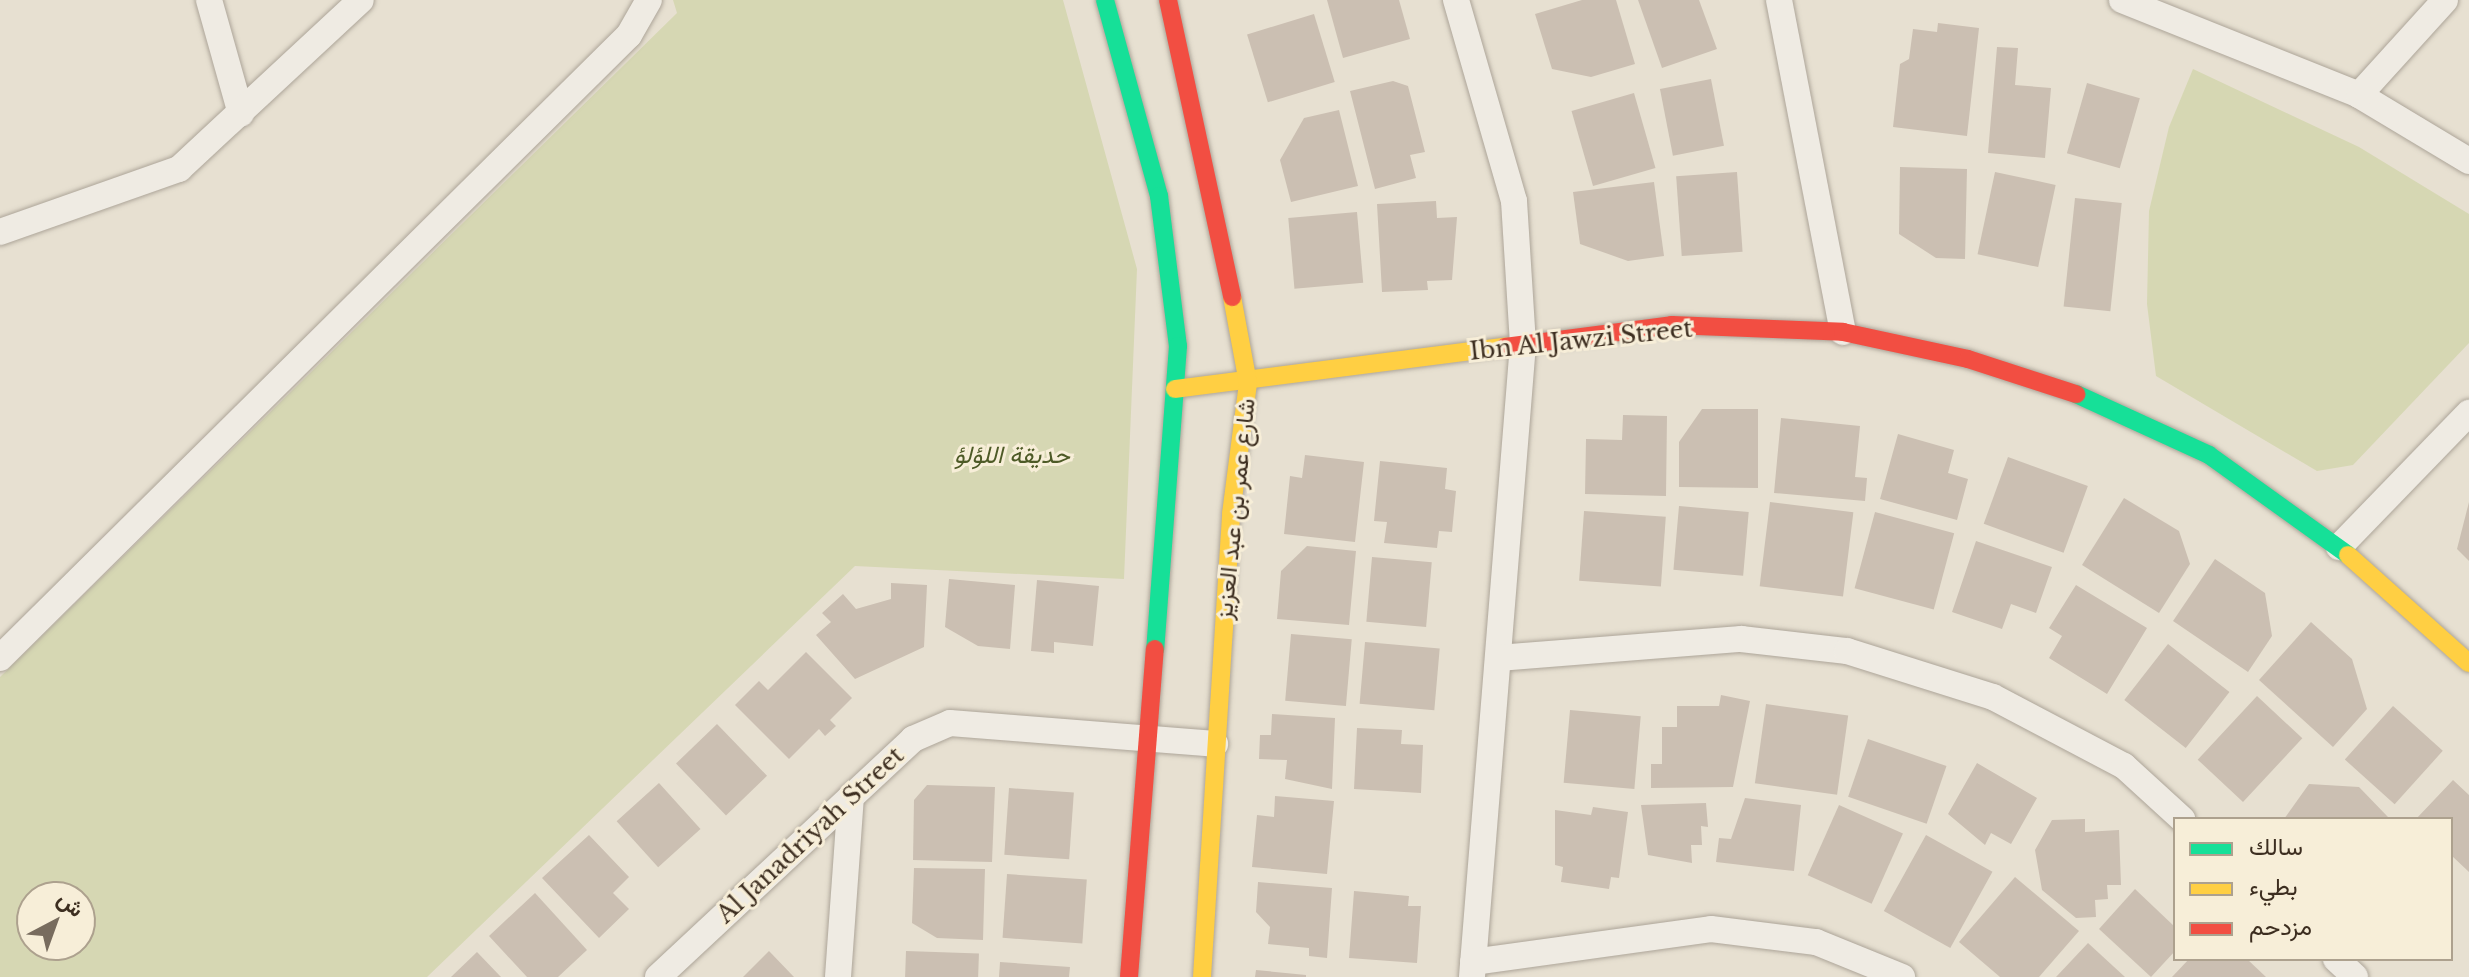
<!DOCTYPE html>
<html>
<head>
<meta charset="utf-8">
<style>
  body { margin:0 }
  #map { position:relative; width:2469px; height:977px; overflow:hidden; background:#e7e0d1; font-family:"Libre Baskerville",Vazirmatn,serif }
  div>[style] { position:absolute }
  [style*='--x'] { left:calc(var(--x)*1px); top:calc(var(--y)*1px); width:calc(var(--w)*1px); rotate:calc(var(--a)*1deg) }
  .green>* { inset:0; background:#d6d7b3 }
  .building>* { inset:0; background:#cbbfb2; transform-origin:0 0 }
  .roads { filter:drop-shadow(0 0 2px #ada599) drop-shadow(0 0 2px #ada599) }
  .street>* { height:26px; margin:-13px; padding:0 13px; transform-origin:13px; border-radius:13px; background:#efebe3 }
  .fast>* { height:18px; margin:-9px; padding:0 9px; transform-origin:9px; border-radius:9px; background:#16e098 }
  .slow>* { height:18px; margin:-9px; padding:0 9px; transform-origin:9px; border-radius:9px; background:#ffcf43 }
  .jam>* { height:18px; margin:-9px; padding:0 9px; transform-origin:9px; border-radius:9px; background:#f24e42 }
  span { translate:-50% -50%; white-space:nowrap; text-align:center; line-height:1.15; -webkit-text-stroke:6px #f7eed8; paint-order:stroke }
  .street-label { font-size:24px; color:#3d2e20 }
  .park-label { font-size:24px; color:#4d5a26; font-style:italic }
  .legend { position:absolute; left:2173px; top:817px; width:280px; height:144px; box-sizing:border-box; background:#f7eed8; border:2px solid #ada18e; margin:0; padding:10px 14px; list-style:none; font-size:24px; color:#3d2e20 }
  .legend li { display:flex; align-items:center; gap:16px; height:40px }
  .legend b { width:40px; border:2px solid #ada18e }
  .north { position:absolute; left:16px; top:881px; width:80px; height:80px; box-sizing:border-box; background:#f7eed8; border:2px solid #ada18e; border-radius:50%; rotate:41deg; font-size:22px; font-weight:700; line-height:32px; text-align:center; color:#3d2e20 }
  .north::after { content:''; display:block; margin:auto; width:28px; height:36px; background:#786c5e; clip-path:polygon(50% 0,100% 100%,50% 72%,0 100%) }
</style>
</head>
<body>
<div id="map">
  <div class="green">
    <div style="clip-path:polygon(evenodd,673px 0,1063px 0,1137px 269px,1124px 579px,855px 566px,427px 977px,0 977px,0 677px,677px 13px,673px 0,80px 897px,80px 945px,32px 945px,32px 897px,80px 897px)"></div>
    <div style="clip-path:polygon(2193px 69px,2359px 147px,2469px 214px,2469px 343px,2353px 465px,2317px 471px,2156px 376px,2147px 304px,2149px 211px,2169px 127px)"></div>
  </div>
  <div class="building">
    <div style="clip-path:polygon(1327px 0,1399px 0,1410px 39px,1343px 58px)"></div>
    <div style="clip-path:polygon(1582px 0,1616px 0,1635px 64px,1591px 77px,1552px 69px,1535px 14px)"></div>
    <div style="clip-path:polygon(1638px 0,1699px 0,1717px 49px,1662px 68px)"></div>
    <div style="left:1314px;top:14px;width:71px;height:70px;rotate:73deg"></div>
    <div style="clip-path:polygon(1938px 23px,1979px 28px,1967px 136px,1893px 127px,1900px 64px,1909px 59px,1913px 29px,1937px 32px)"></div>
    <div style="clip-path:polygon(1997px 47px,2018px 48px,2015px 85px,2051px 88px,2045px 158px,1988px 153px)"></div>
    <div style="left:1711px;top:79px;width:68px;height:52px;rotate:79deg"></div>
    <div style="clip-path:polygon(1393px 81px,1408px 86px,1425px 152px,1410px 155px,1416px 178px,1375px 189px,1350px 91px)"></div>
    <div style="left:2087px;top:83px;width:55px;height:73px;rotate:16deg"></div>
    <div style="left:1634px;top:93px;width:78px;height:65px;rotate:74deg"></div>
    <div style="clip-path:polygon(1339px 110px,1358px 186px,1291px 202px,1280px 160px,1304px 118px)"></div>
    <div style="clip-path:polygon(1900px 167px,1967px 169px,1965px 259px,1936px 258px,1899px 234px)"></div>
    <div style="left:1737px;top:172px;width:80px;height:61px;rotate:86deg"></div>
    <div style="left:1995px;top:172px;width:62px;height:84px;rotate:12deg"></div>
    <div style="clip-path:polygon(1654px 182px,1664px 256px,1628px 261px,1580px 244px,1573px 192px)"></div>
    <div style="left:2075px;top:198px;width:47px;height:109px;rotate:6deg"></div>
    <div style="clip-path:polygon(1436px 201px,1437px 218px,1457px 217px,1452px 280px,1427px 281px,1428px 290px,1382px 292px,1377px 204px)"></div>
    <div style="left:1357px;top:212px;width:71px;height:69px;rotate:85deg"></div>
    <div style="clip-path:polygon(1702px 409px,1758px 409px,1758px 488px,1679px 487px,1679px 442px)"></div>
    <div style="clip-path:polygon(1623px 415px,1667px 416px,1666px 496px,1585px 494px,1586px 439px,1622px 440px)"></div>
    <div style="clip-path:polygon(1781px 418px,1860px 426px,1855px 477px,1867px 478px,1865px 501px,1774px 493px)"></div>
    <div style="clip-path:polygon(1898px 434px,1954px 450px,1948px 473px,1968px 479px,1957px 520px,1880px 499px)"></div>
    <div style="clip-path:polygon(1305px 455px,1364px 462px,1355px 542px,1284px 534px,1290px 476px,1302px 478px)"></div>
    <div style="left:2008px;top:457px;width:85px;height:71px;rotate:20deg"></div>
    <div style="clip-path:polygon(1380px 461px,1447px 468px,1445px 489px,1456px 491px,1452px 532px,1439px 531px,1437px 548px,1384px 543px,1387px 522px,1374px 521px)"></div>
    <div style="clip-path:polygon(2124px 498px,2179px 531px,2190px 564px,2159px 613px,2082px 565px)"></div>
    <div style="left:1770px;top:502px;width:84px;height:85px;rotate:7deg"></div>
    <div style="clip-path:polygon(2469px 502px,2469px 561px,2457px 549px)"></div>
    <div style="left:1679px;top:506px;width:70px;height:64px;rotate:5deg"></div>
    <div style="left:1584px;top:511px;width:82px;height:70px;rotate:4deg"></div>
    <div style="left:1875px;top:512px;width:82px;height:79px;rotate:15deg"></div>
    <div style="clip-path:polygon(1976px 541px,2052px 567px,2036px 613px,2011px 604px,2002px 629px,1952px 612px)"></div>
    <div style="clip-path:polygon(1307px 546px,1356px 551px,1349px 625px,1277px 619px,1281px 571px)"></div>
    <div style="left:1372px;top:557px;width:60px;height:65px;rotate:5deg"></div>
    <div style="clip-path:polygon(2215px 559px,2265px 593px,2272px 636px,2248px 672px,2173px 621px)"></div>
    <div style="clip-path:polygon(949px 579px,1015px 585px,1010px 649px,978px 646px,945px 627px)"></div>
    <div style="clip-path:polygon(1037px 580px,1099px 586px,1093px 646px,1054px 642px,1054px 653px,1031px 651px)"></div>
    <div style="clip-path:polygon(891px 583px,927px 585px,924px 647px,855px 679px,816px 635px,831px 622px,822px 613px,843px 594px,856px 609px,891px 599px)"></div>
    <div style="clip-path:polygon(2076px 585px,2147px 628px,2107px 694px,2049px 658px,2062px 636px,2049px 628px)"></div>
    <div style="clip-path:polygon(2311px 622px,2352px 659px,2367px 709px,2333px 747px,2259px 680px)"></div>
    <div style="left:1291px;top:634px;width:61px;height:67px;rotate:5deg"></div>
    <div style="left:1365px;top:642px;width:75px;height:62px;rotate:5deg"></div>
    <div style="left:2168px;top:644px;width:78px;height:71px;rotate:38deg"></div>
    <div style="clip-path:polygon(806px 652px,852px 698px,830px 720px,836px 726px,825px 736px,819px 729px,789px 759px,735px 705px,759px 681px,768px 690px)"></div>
    <div style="clip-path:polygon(1721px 695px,1750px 701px,1733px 787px,1651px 788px,1651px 764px,1662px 764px,1662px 727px,1677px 727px,1677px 706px,1719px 706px)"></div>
    <div style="left:2257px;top:696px;width:62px;height:87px;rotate:43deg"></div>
    <div style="left:1766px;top:704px;width:83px;height:80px;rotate:8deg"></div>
    <div style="left:2393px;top:706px;width:67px;height:72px;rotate:42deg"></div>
    <div style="left:1570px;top:710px;width:71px;height:73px;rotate:5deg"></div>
    <div style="clip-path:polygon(1272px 714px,1335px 718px,1332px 789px,1285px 779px,1287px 760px,1259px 759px,1260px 735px,1271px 735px)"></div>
    <div style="left:717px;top:724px;width:72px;height:57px;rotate:46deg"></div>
    <div style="clip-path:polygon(1357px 728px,1402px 730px,1401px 744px,1423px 745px,1421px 793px,1354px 789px)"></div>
    <div style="left:1868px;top:739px;width:83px;height:61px;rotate:19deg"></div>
    <div style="clip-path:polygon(1977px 763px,2037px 798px,2011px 844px,1991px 833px,1985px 845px,1948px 814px)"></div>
    <div style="clip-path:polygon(2453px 780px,2469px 795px,2469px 872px,2451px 855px,2451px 819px,2416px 819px)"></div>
    <div style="left:659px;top:783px;width:62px;height:57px;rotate:48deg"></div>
    <div style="clip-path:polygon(2309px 784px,2359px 787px,2388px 817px,2284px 819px)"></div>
    <div style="clip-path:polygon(927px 785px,995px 787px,992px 862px,913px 860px,914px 800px)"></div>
    <div style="left:1009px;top:788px;width:65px;height:67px;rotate:4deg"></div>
    <div style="clip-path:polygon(1275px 796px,1334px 801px,1327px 874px,1252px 867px,1257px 815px,1274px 817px)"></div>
    <div style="clip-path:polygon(1745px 798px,1801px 805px,1794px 871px,1716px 862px,1719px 838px,1731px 839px)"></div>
    <div style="clip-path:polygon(1706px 803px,1708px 827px,1701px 826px,1702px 845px,1691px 845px,1692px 863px,1648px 855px,1641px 805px)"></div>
    <div style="left:1839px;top:805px;width:70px;height:77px;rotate:24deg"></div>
    <div style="clip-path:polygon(1593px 807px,1628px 812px,1619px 878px,1611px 877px,1609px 889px,1561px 882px,1563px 867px,1555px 865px,1555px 810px,1591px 815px)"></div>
    <div style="clip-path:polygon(2085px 819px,2085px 832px,2119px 830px,2121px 885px,2107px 885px,2108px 899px,2095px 900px,2096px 917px,2076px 918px,2042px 890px,2035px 850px,2052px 820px)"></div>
    <div style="clip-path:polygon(589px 835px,629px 877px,613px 893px,629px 909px,599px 938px,542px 878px)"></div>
    <div style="left:1926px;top:835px;width:76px;height:87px;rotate:29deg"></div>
    <div style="clip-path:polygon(914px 868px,985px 869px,983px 940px,937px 938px,912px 923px)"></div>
    <div style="left:1007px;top:874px;width:80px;height:64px;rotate:4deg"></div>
    <div style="clip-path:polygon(2015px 877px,2079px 931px,2039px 977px,2000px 977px,1959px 942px)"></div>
    <div style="clip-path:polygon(1258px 882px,1332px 888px,1327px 958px,1309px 956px,1309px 948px,1268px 944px,1270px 927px,1256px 912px)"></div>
    <div style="clip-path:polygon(2135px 889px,2175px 927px,2175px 951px,2151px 977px,2099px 929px)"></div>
    <div style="clip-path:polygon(1354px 891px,1409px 896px,1408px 906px,1421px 906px,1417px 963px,1349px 958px)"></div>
    <div style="clip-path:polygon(535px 893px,587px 950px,558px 977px,527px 977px,489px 936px)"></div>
    <div style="clip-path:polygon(2088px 943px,2125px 977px,2056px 977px)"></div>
    <div style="clip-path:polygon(769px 951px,794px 977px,743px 977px)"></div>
    <div style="left:906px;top:951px;width:73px;height:26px;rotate:2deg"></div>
    <div style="clip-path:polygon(477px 952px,501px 977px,451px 977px)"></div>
    <div style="clip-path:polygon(2189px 959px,2247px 959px,2266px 977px,2172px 977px)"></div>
    <div style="clip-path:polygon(1000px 962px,1070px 967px,1069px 977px,999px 977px)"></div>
    <div style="clip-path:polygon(1256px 970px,1306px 975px,1306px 977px,1255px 977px)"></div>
  </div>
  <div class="roads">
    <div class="street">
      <div style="--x:209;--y:0;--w:118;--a:74.3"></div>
      <div style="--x:1456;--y:0;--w:209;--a:73.9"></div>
      <div style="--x:1514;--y:201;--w:143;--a:86.4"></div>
      <div style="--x:1523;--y:344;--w:635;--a:94.61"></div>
      <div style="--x:1779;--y:0;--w:338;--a:79.1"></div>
      <div style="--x:2122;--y:0;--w:255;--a:21.8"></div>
      <div style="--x:2359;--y:95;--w:128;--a:31"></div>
      <div style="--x:2359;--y:95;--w:128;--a:-47.8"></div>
      <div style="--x:0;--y:232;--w:190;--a:-19.4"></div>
      <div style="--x:179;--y:169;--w:248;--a:-42.9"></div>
      <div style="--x:2339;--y:547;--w:187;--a:-45.9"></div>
      <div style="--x:0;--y:658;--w:885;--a:-44.73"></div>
      <div style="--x:629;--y:35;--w:40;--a:-60.3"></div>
      <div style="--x:1498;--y:658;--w:244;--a:-4.5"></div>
      <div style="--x:1741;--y:639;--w:107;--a:6.5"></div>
      <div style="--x:1847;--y:651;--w:153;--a:17.5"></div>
      <div style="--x:1993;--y:697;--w:148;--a:27.8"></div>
      <div style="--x:2124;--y:766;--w:79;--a:42.4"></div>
      <div style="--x:2336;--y:959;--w:26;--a:43"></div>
      <div style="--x:1473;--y:962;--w:240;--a:-7.9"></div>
      <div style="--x:1711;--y:929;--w:106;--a:7.1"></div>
      <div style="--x:1816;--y:942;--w:93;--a:22.1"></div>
      <div style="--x:658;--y:977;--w:349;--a:-43"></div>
      <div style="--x:913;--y:739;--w:40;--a:-23.4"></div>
      <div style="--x:950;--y:723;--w:266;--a:4.5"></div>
      <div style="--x:838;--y:977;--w:181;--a:-85.9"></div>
    </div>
    <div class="fast">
      <div style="--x:1105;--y:0;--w:203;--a:74.6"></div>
      <div style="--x:1159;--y:196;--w:151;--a:82.8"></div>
      <div style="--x:1178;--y:346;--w:304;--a:94.3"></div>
      <div style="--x:2076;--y:394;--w:146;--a:24.6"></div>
      <div style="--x:2209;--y:455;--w:171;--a:35.7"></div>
    </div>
    <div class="slow">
      <div style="--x:1175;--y:389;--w:333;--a:-7.3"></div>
      <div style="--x:2348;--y:555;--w:162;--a:41.8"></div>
      <div style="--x:1202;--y:977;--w:464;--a:-86.4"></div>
      <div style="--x:1231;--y:514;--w:132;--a:-82.6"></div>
      <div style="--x:1248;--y:383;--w:87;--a:-100.5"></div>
    </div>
    <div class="jam">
      <div style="--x:1168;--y:0;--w:304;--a:77.8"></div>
      <div style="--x:1505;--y:347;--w:168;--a:-7.5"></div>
      <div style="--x:1672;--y:325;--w:171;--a:2.3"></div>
      <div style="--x:1843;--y:332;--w:128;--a:12.2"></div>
      <div style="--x:1968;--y:359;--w:114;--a:18"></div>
      <div style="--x:1129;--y:977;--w:329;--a:-85.5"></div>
    </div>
  </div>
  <div class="street-label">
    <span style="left:1581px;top:340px;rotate:-6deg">Ibn Al Jawzi Street</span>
    <span style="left:1235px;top:509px;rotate:-84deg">شارع عمر بن عبد العزيز</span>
    <span style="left:810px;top:835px;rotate:-43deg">Al Janadriyah Street</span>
  </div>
  <div class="park-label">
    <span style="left:1012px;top:455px">حديقة اللؤلؤ</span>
  </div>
  <ul class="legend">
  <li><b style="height:10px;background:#16e098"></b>سالك</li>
  <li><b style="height:10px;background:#ffcf43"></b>بطيء</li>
  <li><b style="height:10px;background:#f24e42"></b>مزدحم</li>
  </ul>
  <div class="north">ش</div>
</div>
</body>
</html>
